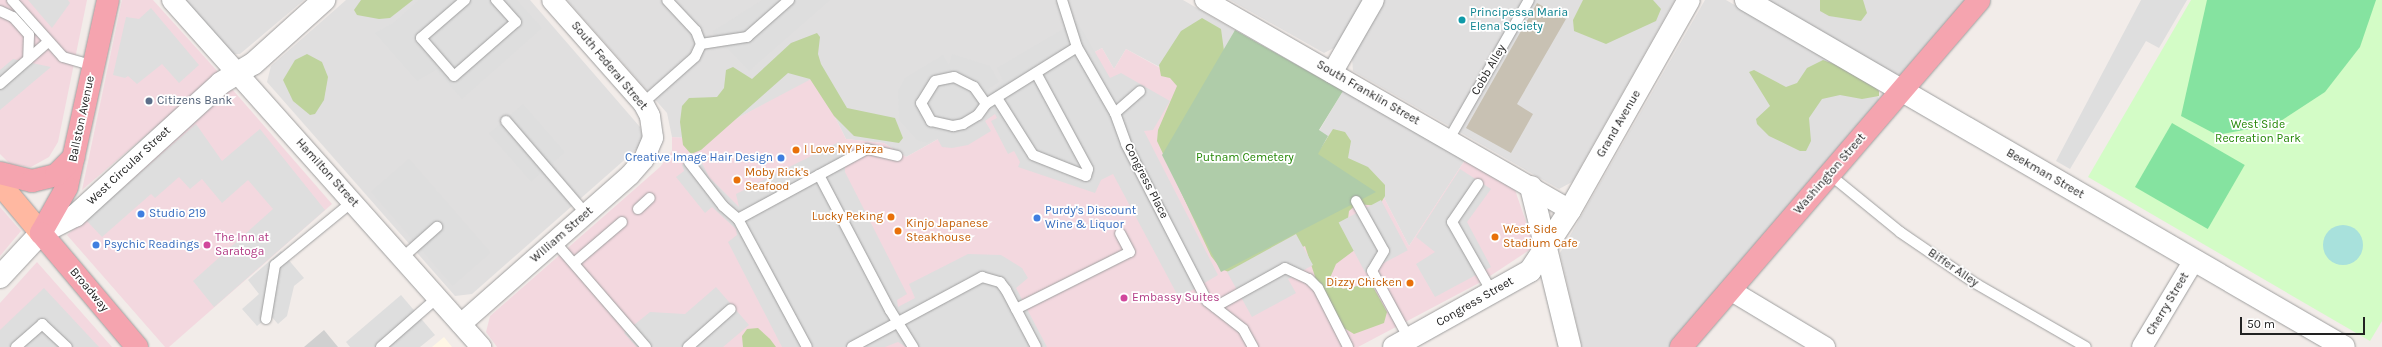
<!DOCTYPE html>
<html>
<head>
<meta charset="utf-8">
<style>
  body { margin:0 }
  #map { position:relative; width:2382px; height:347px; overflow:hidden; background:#f2ece9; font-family:Karla,sans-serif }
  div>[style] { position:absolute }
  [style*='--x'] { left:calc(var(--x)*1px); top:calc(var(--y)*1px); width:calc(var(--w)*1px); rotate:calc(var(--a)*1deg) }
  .residential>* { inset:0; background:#e0dfdf }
  .commercial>* { inset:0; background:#f3d8df }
  .education>* { inset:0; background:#fff7e5 }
  .religious>* { inset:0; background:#d0d0d0 }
  .construction>* { inset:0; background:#c8c1b3 }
  .forest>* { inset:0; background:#bed39c }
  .cemetery>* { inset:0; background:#afcca9 }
  .park>* { inset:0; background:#d3fcc6 }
  .pitch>* { inset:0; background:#85e3a0; transform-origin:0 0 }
  .parking>* { inset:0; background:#dedede; transform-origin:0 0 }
  .water>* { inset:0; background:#a8e1dc }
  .round { border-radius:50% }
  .roads { filter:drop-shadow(0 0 1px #9f9f9f) drop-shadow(0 0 1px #9f9f9f) }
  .service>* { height:10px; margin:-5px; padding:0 5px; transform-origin:5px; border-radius:5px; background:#fff }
  .minor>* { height:20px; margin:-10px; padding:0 10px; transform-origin:10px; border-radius:10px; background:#fff }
  .tertiary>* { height:22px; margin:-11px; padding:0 11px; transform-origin:11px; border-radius:11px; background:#fff }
  .primary>* { height:22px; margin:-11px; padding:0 11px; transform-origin:11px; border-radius:11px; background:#ffb8a1 }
  .trunk>* { height:22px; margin:-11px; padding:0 11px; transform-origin:11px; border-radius:11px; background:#f5a4af }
  .dots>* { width:11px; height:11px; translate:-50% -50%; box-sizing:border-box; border:2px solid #fff; border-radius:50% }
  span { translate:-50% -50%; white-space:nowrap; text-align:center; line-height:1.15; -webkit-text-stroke:3.5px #fff; paint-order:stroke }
  .culture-label { font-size:12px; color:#0d838f }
  .left { translate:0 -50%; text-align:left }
  .street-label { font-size:12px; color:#222 }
  .service-label { font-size:12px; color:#4e5e75 }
  .park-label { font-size:12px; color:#268808 }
  .food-label { font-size:12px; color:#c56008 }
  .right { translate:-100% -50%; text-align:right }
  .shop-label { font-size:12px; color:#366cbe }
  .hotel-label { font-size:12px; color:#b23c85 }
  .scale { position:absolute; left:2240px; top:317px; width:125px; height:18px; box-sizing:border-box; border:2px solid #222; border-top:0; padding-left:5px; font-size:12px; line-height:14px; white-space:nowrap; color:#222; -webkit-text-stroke:3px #fff; paint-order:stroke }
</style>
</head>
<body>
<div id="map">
  <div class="residential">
    <div style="clip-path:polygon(184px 0,304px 0,240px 54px,231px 54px)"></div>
    <div style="clip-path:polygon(346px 0,530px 0,640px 127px,643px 138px,638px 148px,472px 294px,455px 296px,267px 82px,271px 66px)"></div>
    <div style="clip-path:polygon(567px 0,1183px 0,1235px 30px,1201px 89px,1126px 49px,1114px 69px,1102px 48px,906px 157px,884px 143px,846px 139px,815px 78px,698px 139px,672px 137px,667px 113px)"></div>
    <div style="clip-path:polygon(1230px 0,1363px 0,1336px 47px,1324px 53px)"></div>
    <div style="clip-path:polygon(1385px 0,1675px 0,1572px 182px,1559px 189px,1353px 71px,1352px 57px)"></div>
    <div style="clip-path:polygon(1705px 0,1726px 0,1873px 86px,1879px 100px,1669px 347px,1582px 347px,1560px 253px)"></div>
    <div style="clip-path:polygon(1764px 0,1967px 0,1902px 74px,1893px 75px)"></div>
    <div style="clip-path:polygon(1343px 91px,1465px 160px,1409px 246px,1380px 190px,1376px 192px,1319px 131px)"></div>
  </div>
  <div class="commercial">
    <div style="clip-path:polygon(0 0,87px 0,58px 142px,49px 157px,31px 167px,10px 164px,0 154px)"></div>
    <div style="clip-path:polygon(122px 0,153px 0,219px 73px,82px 190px)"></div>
    <div style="clip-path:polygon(1102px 48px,1114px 69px,1126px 49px,1380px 190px,1409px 246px,1465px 160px,1515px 190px,1532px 239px,1531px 249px,1481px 282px,1358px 347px,497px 347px,486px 332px,490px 316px,660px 167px,672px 151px,672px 137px,698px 139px,815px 77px,846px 139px,884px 143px,906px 157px)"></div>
    <div style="clip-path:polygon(232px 89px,332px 204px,169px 347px,165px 347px,67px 235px)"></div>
    <div style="clip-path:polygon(0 207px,21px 231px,0 256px)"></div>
    <div style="clip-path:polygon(37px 262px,112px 347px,0 347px,0 303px)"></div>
  </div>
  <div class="education">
    <div style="clip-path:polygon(444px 337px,452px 347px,432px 347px)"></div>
  </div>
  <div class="religious">
    <div style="clip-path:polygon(324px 330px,338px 347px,304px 347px)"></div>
  </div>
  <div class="construction">
    <div style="clip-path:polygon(1537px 3px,1566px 19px,1517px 104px,1533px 114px,1511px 153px,1466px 128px)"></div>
  </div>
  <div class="forest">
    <div style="clip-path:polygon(361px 0,413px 0,390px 18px,379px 19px,357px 15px,354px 10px)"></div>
    <div style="clip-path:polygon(1583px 0,1653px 0,1661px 9px,1656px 21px,1606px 44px,1574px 31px,1573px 20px)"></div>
    <div style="clip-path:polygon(1820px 0,1863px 0,1867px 13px,1861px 21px,1829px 16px,1820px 11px)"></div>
    <div style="clip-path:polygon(1202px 18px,1221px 29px,1225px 58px,1317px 154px,1333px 129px,1345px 132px,1351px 141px,1348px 158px,1368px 167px,1385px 185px,1385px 196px,1379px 206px,1357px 204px,1349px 211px,1346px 234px,1356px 249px,1336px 264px,1330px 278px,1343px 289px,1371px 283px,1387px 312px,1384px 323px,1354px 334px,1344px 328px,1323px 301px,1305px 246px,1234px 274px,1221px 269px,1211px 256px,1157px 141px,1158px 130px,1177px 86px,1170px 78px,1161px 76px,1159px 65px,1181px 31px)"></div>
    <div style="clip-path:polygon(817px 33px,820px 37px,818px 54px,821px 64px,847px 108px,895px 118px,903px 138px,899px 143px,854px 136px,834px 116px,810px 79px,788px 73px,701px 150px,691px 154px,683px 145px,680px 122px,682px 106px,689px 98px,717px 97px,724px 88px,726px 70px,733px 67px,752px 79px,791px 43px)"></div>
    <div style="clip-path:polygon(307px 54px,322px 62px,328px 77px,324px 100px,315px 114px,310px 115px,293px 101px,283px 80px,295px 60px)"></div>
    <div style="clip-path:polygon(1823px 60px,1861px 74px,1879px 91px,1879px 96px,1862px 99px,1840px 95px,1822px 99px,1809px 118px,1811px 141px,1806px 151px,1800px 151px,1769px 136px,1757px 124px,1756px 119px,1770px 106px,1749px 72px,1754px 70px,1786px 87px,1797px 83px,1807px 68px)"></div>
    <div style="clip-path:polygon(758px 328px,770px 339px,776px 347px,743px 347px,742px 336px,747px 329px)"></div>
  </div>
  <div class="cemetery">
    <div style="clip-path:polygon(1235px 30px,1343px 91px,1319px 130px,1328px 136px,1318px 154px,1376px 192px,1221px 272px,1162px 155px)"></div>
  </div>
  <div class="park">
    <div style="clip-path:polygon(2191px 0,2382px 0,2382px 321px,2370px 341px,2088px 177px)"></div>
  </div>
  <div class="pitch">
    <div style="clip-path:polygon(2207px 0,2376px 0,2360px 47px,2325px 92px,2276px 124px,2217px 135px,2181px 116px)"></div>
    <div style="left:2172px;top:123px;width:84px;height:74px;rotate:30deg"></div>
  </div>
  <div class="parking">
    <div style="clip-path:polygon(28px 0,68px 0,70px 3px,52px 28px)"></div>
    <div style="clip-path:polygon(419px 0,517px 0,542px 28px,462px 99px,436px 70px,417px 81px,375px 33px,393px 23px)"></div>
    <div style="clip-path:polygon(762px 0,830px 0,749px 71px,712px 32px)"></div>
    <div style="clip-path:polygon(2141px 0,2187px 0,2159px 48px,2146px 41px,2070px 169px,2056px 161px)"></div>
    <div style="clip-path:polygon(151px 8px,199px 65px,179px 83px,162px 64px,137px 84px,128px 76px,125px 78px,113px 75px,126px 17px,139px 19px)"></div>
    <div style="clip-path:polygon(1077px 21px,1110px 78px,1121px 73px,1170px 101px,1153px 130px,1144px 131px,1218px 275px,1179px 298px,1113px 174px,1101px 180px,1095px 193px,1018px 167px,1020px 162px,1014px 151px,1008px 154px,991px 121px,997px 118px,995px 114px,985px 121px,991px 131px,968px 145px,952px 148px,942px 147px,937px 138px,927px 143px,917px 140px,899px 120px,898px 91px,905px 78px,943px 55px,949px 65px,952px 54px,990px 66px,999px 82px,988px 89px,990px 93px,1003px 81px,997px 68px)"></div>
    <div style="clip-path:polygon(13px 59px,51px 67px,0 110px,0 70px)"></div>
    <div style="left:523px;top:104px;width:64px;height:45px;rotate:49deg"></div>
    <div style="clip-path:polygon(196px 124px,222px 161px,260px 129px,325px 210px,214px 307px,193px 281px,273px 209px,248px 180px,222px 203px,202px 179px,190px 189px,179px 177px,155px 198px,151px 194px,102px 237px,86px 220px)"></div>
    <div style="clip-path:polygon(839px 142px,845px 153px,845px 172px,907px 294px,897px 300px,898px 307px,915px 298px,909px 284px,968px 254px,1001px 255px,1022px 268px,1028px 278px,1016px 288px,1047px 347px,906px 347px,898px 342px,885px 347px,782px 347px,728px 242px,737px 235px,736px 229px,712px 207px,705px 213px,676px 177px,684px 171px,682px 165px,697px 153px,709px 177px,739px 207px,736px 194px)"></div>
    <div style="left:409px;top:159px;width:124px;height:50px;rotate:49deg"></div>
    <div style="clip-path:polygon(1460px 169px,1491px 189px,1467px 222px,1491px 267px,1435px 297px,1416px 264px,1435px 252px,1416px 237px)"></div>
    <div style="left:1381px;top:200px;width:57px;height:48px;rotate:62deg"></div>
    <div style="clip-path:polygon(1296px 234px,1313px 265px,1288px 279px,1296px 293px,1252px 317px,1227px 272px)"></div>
    <div style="clip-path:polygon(281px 251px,304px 278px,294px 286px,287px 316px,278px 324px,270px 315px,257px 326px,242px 309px,259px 294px,248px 280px)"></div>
    <div style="clip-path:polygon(716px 287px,749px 325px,723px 347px,637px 347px,624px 333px,650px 312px,685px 314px)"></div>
    <div style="clip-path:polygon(44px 288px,99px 347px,0 347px,0 330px)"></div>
    <div style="clip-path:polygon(401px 295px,435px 335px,420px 347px,350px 347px,346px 342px)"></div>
  </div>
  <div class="water">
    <div class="round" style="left:2323px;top:225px;width:40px;height:40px"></div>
  </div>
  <div class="roads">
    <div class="service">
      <div style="--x:12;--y:0;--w:76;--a:48.2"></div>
      <div style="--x:63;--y:57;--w:32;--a:16"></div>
      <div style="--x:465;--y:0;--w:58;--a:139.2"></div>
      <div style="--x:421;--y:38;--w:50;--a:49"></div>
      <div style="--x:454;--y:76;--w:82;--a:-41.1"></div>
      <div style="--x:516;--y:22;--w:30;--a:-132"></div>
      <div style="--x:1062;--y:0;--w:49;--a:72.3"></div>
      <div style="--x:1077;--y:47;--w:76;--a:60.1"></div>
      <div style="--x:1115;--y:113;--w:33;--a:70"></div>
      <div style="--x:1126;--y:144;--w:177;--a:62.7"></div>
      <div style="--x:1207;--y:301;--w:46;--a:37.9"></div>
      <div style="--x:1243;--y:329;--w:21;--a:61"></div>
      <div style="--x:0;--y:11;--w:14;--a:25"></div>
      <div style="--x:13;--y:17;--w:24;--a:48"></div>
      <div style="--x:29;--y:35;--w:24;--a:92"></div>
      <div style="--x:701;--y:44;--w:47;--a:-8.7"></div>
      <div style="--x:747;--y:37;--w:56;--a:-41.4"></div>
      <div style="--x:0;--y:84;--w:64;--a:-41.2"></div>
      <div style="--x:997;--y:98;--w:67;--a:57.7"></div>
      <div style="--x:1033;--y:155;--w:57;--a:21.6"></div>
      <div style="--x:1086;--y:176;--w:7;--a:-74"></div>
      <div style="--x:1088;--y:169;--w:109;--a:-118.4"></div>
      <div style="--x:643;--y:103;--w:69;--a:-41.5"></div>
      <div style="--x:695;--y:57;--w:14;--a:-65"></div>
      <div style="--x:701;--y:44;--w:14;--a:-111"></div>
      <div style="--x:696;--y:31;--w:42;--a:-133.1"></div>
      <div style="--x:986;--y:104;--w:21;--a:-125"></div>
      <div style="--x:974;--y:87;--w:22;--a:-153"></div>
      <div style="--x:954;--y:77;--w:19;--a:168"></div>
      <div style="--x:935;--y:81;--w:26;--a:122"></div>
      <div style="--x:921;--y:103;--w:21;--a:61"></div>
      <div style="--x:931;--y:121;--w:23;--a:13"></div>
      <div style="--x:953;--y:126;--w:10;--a:-11"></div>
      <div style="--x:963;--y:124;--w:17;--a:-31"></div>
      <div style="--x:978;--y:115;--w:14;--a:-54"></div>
      <div style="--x:986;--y:104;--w:107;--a:-32.1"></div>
      <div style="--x:1115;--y:113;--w:33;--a:-41"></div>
      <div style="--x:506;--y:121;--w:123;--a:49.3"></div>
      <div style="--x:1449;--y:139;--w:160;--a:-60.1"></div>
      <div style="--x:689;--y:162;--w:56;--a:52.3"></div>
      <div style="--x:723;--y:206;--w:20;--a:41"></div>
      <div style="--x:738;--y:219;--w:145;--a:61.7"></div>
      <div style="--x:1829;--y:174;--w:92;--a:39.2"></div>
      <div style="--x:1900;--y:232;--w:88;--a:34.4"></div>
      <div style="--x:1973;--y:282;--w:130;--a:29.9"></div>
      <div style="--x:819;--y:175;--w:153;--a:62.3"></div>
      <div style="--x:890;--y:310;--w:44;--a:58.1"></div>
      <div style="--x:1478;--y:184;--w:46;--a:124.4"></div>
      <div style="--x:1452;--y:222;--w:81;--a:60.3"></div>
      <div style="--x:1356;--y:201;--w:57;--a:60.8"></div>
      <div style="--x:1384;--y:251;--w:23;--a:121"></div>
      <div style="--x:1372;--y:271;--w:77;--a:61.4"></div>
      <div style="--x:638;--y:209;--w:16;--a:-43"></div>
      <div style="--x:738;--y:219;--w:147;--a:-28.5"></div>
      <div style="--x:867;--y:149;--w:31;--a:13"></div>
      <div style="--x:555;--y:242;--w:139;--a:49.1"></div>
      <div style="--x:402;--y:258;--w:47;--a:-41.5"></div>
      <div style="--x:574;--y:263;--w:63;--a:-40.5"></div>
      <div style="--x:1215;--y:307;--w:80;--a:-29.1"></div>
      <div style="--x:1285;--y:268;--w:26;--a:25"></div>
      <div style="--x:1309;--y:279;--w:13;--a:45"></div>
      <div style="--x:1318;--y:288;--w:66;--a:63"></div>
      <div style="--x:1016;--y:309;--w:127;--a:-26.6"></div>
      <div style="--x:1130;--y:252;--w:21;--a:-118"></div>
      <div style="--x:266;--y:319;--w:55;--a:-80.5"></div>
      <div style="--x:275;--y:265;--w:99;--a:-39.3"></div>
      <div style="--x:16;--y:347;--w:35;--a:-41"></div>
      <div style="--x:42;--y:324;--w:34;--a:43"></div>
      <div style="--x:381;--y:347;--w:74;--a:-41.2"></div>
      <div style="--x:688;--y:347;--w:57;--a:-41.5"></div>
      <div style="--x:852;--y:347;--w:148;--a:-28.3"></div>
      <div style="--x:982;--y:277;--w:19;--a:16"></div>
      <div style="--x:1000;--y:282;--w:10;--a:53"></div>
      <div style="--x:1006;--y:290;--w:64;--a:62.2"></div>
    </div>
    <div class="minor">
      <div style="--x:172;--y:0;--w:465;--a:48.3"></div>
      <div style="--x:1205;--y:0;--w:421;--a:29.9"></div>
      <div style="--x:1332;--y:73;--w:84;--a:-60.1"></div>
      <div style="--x:1730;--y:290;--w:111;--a:31"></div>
      <div style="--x:461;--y:324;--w:225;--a:-41.4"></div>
      <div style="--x:630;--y:175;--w:21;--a:-49"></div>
      <div style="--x:644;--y:159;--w:23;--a:-67"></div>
      <div style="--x:653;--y:138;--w:22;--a:-98"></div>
      <div style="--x:650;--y:116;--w:15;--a:-118"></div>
      <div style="--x:643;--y:103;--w:137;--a:-131.5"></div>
      <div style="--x:2142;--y:347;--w:101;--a:-59.1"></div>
    </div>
    <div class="tertiary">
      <div style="--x:1746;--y:0;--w:691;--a:30.13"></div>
      <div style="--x:1531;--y:187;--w:165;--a:76.3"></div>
      <div style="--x:0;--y:277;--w:60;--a:-47"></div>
      <div style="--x:41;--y:233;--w:38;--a:-27"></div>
      <div style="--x:75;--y:216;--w:197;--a:-42.3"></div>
      <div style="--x:221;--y:83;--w:37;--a:-31"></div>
      <div style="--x:253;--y:64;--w:96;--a:-42"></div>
      <div style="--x:1394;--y:347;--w:156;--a:-29.2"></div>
      <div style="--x:1530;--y:271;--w:73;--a:-56.7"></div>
      <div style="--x:1570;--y:210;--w:241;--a:-60.5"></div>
    </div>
    <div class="primary">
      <div style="--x:0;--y:184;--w:64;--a:50.1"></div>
    </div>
    <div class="trunk">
      <div style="--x:108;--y:0;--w:191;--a:102.4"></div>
      <div style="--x:67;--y:187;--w:53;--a:119.5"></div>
      <div style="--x:41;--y:233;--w:149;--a:49.9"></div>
      <div style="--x:0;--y:173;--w:33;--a:14"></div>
      <div style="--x:32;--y:181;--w:25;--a:-14"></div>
      <div style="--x:56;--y:175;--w:25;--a:-45"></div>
      <div style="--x:1681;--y:347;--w:457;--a:-49.3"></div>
    </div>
  </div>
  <div class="dots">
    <div style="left:1462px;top:20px;background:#0f9aa8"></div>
    <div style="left:149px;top:101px;background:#5c6f8a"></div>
    <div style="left:796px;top:150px;background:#e8710a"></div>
    <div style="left:781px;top:158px;background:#3f7fe0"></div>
    <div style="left:737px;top:180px;background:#e8710a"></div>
    <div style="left:141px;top:214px;background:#3f7fe0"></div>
    <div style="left:891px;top:217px;background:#e8710a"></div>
    <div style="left:1037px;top:218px;background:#3f7fe0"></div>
    <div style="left:898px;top:231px;background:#e8710a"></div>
    <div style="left:1495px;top:237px;background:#e8710a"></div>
    <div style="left:96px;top:245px;background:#3f7fe0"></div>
    <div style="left:207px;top:245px;background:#d1479c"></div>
    <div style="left:1410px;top:283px;background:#e8710a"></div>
    <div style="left:1124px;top:298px;background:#d1479c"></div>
  </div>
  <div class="culture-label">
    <span class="left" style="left:1470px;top:20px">Principessa Maria<br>Elena Society</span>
  </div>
  <div class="street-label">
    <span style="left:609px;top:66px;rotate:50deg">South Federal Street</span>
    <span style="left:1489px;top:70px;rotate:-60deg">Cobb Alley</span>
    <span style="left:1368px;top:93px;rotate:30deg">South Franklin Street</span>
    <span style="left:82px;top:119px;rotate:-78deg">Ballston Avenue</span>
    <span style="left:1619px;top:124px;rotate:-60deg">Grand Avenue</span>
    <span style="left:129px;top:166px;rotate:-43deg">West Circular Street</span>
    <span style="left:327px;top:173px;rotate:48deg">Hamilton Street</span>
    <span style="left:1830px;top:174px;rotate:-49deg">Washington Street</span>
    <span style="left:2045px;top:174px;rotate:30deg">Beekman Street</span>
    <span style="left:1146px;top:181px;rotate:63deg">Congress Place</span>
    <span style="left:562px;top:235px;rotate:-41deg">William Street</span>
    <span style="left:1953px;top:268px;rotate:34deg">Biffer Alley</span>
    <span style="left:89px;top:290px;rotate:50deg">Broadway</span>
    <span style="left:1475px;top:302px;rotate:-30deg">Congress Street</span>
    <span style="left:2168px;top:304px;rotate:-59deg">Cherry Street</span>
  </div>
  <div class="service-label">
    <span class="left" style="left:157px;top:101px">Citizens Bank</span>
  </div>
  <div class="park-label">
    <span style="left:2258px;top:132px">West Side<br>Recreation Park</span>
    <span style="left:1245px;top:158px">Putnam Cemetery</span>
  </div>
  <div class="food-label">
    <span class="left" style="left:804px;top:150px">I Love NY Pizza</span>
    <span class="left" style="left:745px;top:180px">Moby Rick's<br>Seafood</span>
    <span class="right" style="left:883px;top:217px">Lucky Peking</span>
    <span class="left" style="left:906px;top:231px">Kinjo Japanese<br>Steakhouse</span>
    <span class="left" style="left:1503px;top:237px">West Side<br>Stadium Cafe</span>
    <span class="right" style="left:1402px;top:283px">Dizzy Chicken</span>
  </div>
  <div class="shop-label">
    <span class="right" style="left:773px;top:158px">Creative Image Hair Design</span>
    <span class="left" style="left:1045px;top:218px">Purdy's Discount<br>Wine &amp; Liquor</span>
    <span class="left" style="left:149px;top:214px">Studio 219</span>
    <span class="left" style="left:104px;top:245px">Psychic Readings</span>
  </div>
  <div class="hotel-label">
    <span class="left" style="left:215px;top:245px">The Inn at<br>Saratoga</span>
    <span class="left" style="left:1132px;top:298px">Embassy Suites</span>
  </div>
  <div class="scale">50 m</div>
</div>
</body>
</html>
